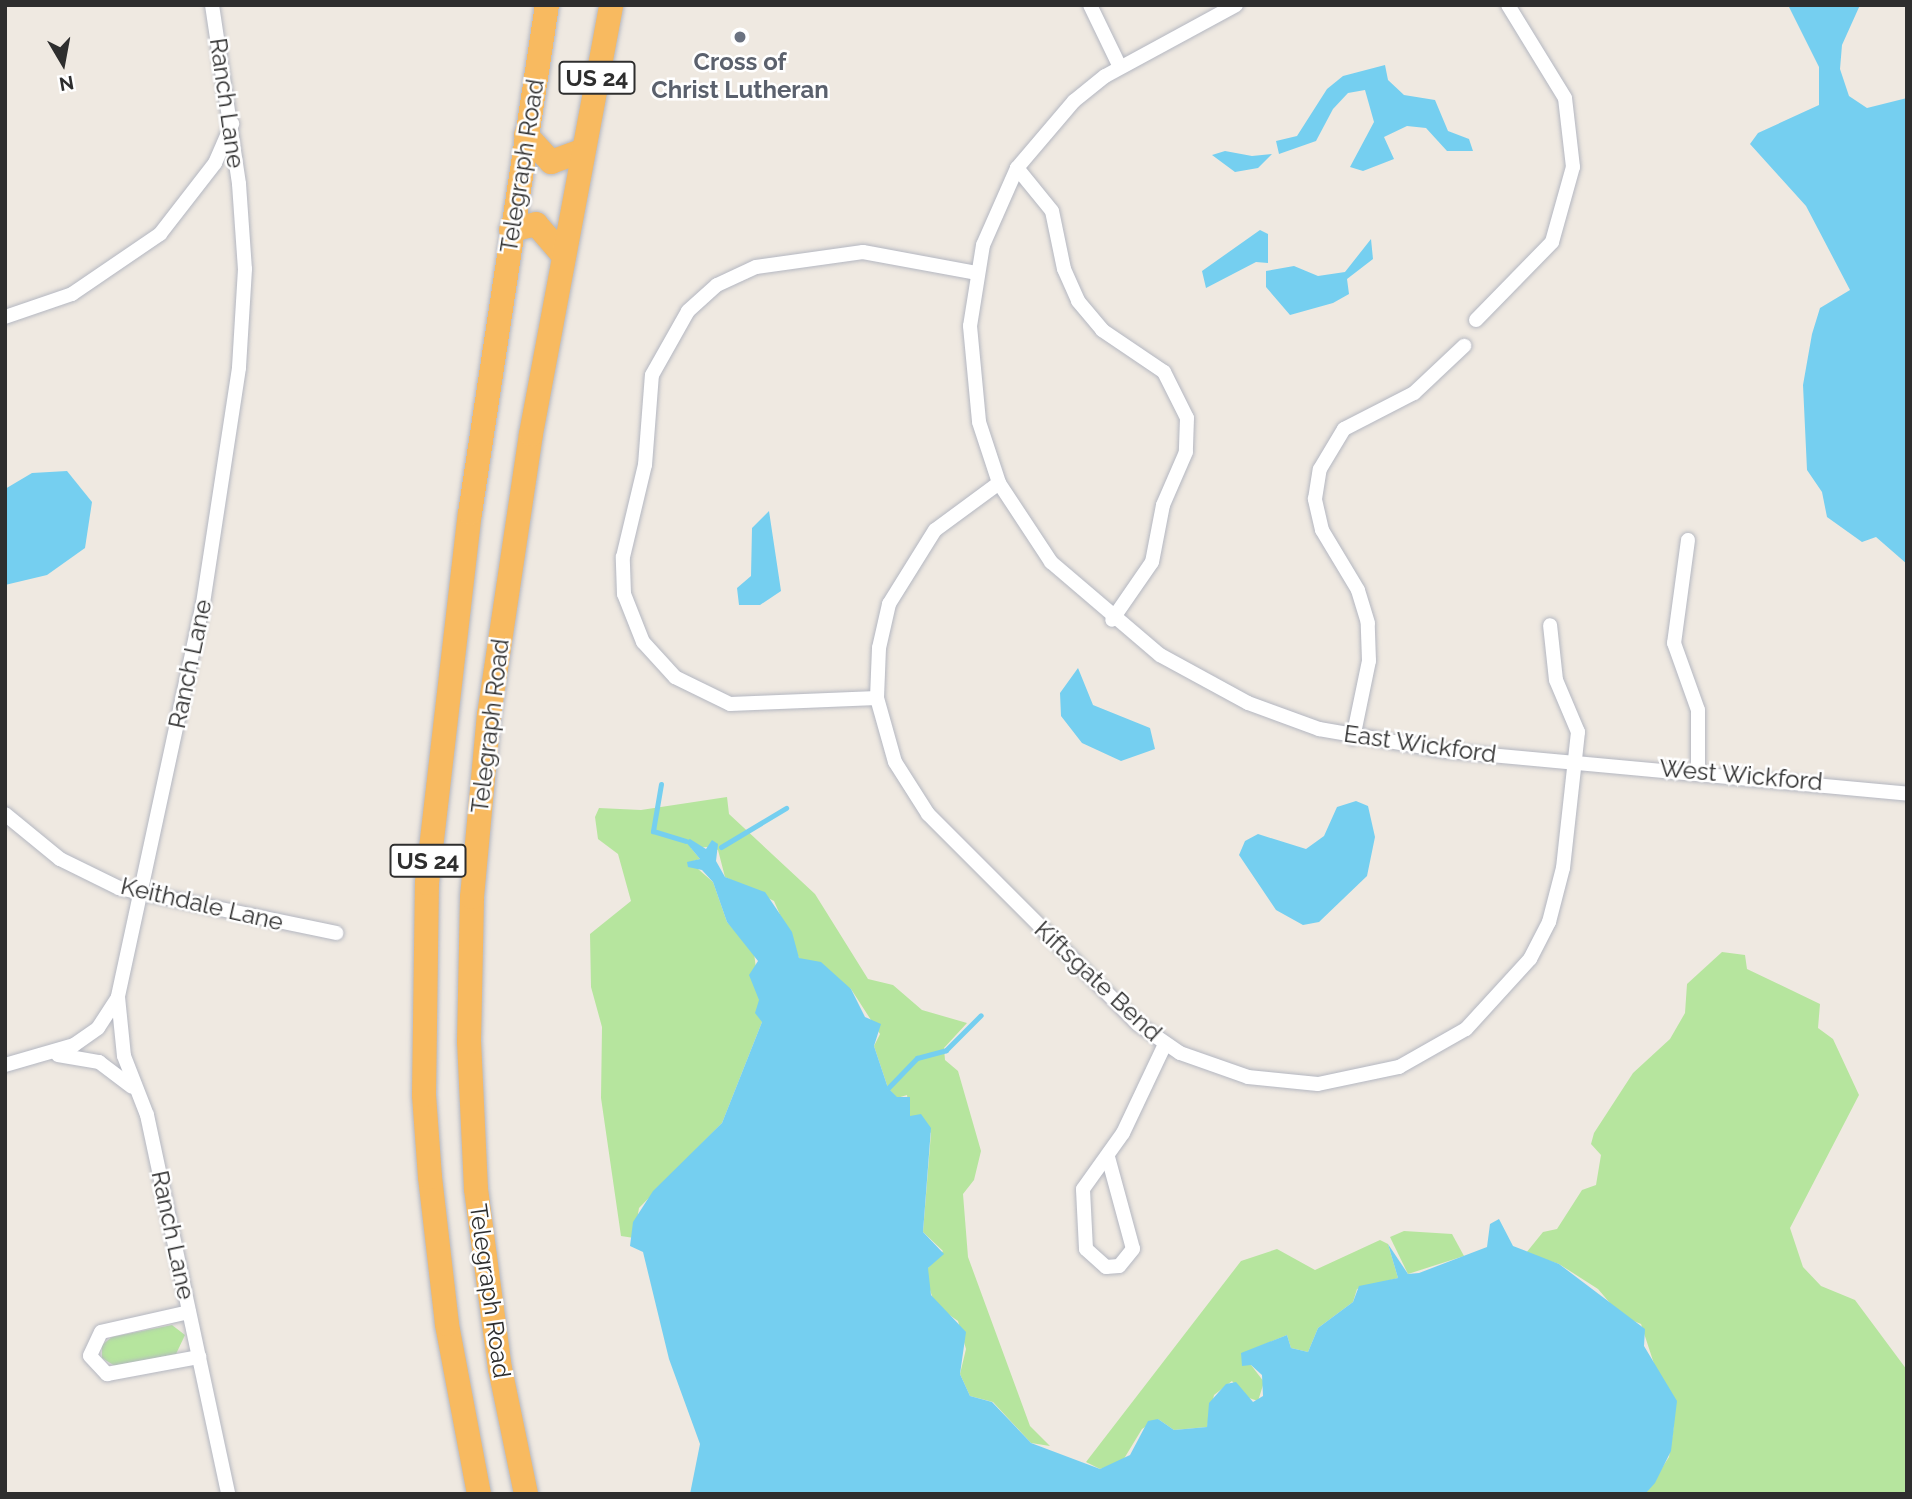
<!DOCTYPE html>
<html>
<head>
<meta charset="utf-8">
<style>
  body { margin:0 }
  #map { position:relative; width:1912px; height:1499px; overflow:hidden; background:#efe9e1; font-family:Raleway,sans-serif }
  div>[style] { position:absolute }
  [style*='--x'] { left:calc(var(--x)*1px); top:calc(var(--y)*1px); width:calc(var(--w)*1px); rotate:calc(var(--a)*1deg) }
  .green>* { inset:0; background:#b6e59e }
  .water>* { inset:0; background:#75cff0 }
  .stream>* { height:5px; margin:-2.5px; padding:0 2.5px; transform-origin:2.5px; border-radius:2.5px; background:#75cff0 }
  .roads { filter:drop-shadow(0 0 2px #b4b7c1) drop-shadow(0 0 2px #b4b7c1) }
  .minor>* { height:14px; margin:-7px; padding:0 7px; transform-origin:7px; border-radius:7px; background:#fff }
  .trunk>* { height:24px; margin:-12px; padding:0 12px; transform-origin:12px; border-radius:12px; background:#f8ba60 }
  .dots>* { width:19px; height:19px; translate:-50% -50%; box-sizing:border-box; border:4px solid #fff; border-radius:50% }
  span { translate:-50% -50%; white-space:nowrap; text-align:center; line-height:1.15; -webkit-text-stroke:5px #fff; paint-order:stroke }
  .shield-label span { padding:2px 5px; background:#fff; border:2px solid; border-radius:5px; -webkit-text-stroke-width:0 }
  .shield-label { font-size:23px; color:#2e2e2e; font-weight:700 }
  .worship-label { font-size:24px; color:#5b616d; font-weight:700 }
  .street-label { font-size:24px; color:#2e2e2e }
  .frame { position:absolute; inset:0; border:7px solid #2e2e2e; pointer-events:none }
  .north { position:absolute; left:28px; top:28px; width:70px; height:70px; -webkit-text-stroke:5px #fff; paint-order:stroke; rotate:170deg; font-size:19px; font-weight:700; line-height:28px; text-align:center; color:#2e2e2e }
  .north::after { content:''; display:block; margin:auto; width:24px; height:32px; background:#2e2e2e; clip-path:polygon(50% 0,100% 100%,50% 72%,0 100%) }
</style>
</head>
<body>
<div id="map">
  <div class="green">
    <div style="clip-path:polygon(727px 797px,729px 814px,815px 894px,868px 979px,893px 985px,922px 1010px,967px 1023px,944px 1048px,945px 1060px,958px 1071px,981px 1151px,974px 1180px,963px 1194px,968px 1257px,1030px 1426px,1050px 1446px,1031px 1443px,993px 1402px,970px 1396px,960px 1374px,966px 1349px,958px 1321px,935px 1305px,927px 1281px,928px 1268px,943px 1251px,923px 1232px,931px 1133px,910px 1116px,907px 1095px,897px 1098px,888px 1088px,874px 1046px,880px 1034px,851px 989px,799px 958px,774px 901px,725px 877px,718px 850px,709px 847px,691px 848px,700px 859px,690px 862px,713px 882px,727px 922px,754px 952px,762px 1022px,722px 1123px,639px 1208px,634px 1238px,621px 1236px,601px 1098px,602px 1027px,591px 987px,590px 934px,631px 901px,618px 854px,598px 839px,595px 817px,599px 808px,641px 810px)"></div>
    <div style="clip-path:polygon(1722px 952px,1745px 955px,1747px 969px,1820px 1004px,1818px 1028px,1833px 1039px,1859px 1095px,1790px 1228px,1803px 1267px,1821px 1286px,1855px 1300px,1907px 1370px,1907px 1494px,1645px 1494px,1669px 1457px,1674px 1425px,1641px 1324px,1621px 1316px,1598px 1289px,1559px 1264px,1526px 1253px,1543px 1232px,1557px 1229px,1582px 1190px,1596px 1185px,1601px 1155px,1591px 1144px,1594px 1133px,1633px 1073px,1670px 1039px,1685px 1013px,1687px 984px)"></div>
    <div style="clip-path:polygon(1404px 1231px,1452px 1234px,1464px 1256px,1408px 1274px,1390px 1237px)"></div>
    <div style="clip-path:polygon(1380px 1240px,1388px 1244px,1398px 1278px,1357px 1289px,1353px 1302px,1318px 1328px,1308px 1352px,1291px 1348px,1287px 1335px,1251px 1350px,1251px 1365px,1264px 1382px,1258px 1401px,1243px 1396px,1232px 1381px,1214px 1395px,1207px 1427px,1174px 1430px,1158px 1419px,1142px 1429px,1122px 1462px,1100px 1469px,1086px 1462px,1241px 1261px,1277px 1249px,1315px 1270px)"></div>
    <div style="clip-path:polygon(172px 1325px,185px 1335px,176px 1354px,115px 1366px,102px 1358px,102px 1345px,112px 1337px)"></div>
  </div>
  <div class="water">
    <div style="clip-path:polygon(1788px 5px,1860px 5px,1842px 45px,1840px 69px,1849px 96px,1867px 108px,1907px 98px,1907px 564px,1876px 537px,1862px 542px,1827px 517px,1822px 492px,1807px 470px,1803px 385px,1812px 334px,1820px 308px,1850px 290px,1806px 206px,1750px 144px,1758px 133px,1819px 105px,1819px 67px)"></div>
    <div style="clip-path:polygon(1385px 65px,1388px 80px,1404px 95px,1435px 100px,1448px 131px,1469px 139px,1473px 151px,1447px 151px,1426px 128px,1407px 126px,1384px 137px,1394px 159px,1363px 171px,1350px 167px,1374px 122px,1365px 90px,1348px 93px,1333px 109px,1316px 141px,1279px 154px,1276px 141px,1297px 136px,1327px 89px,1343px 76px)"></div>
    <div style="clip-path:polygon(1225px 151px,1252px 156px,1272px 154px,1258px 168px,1235px 172px,1212px 155px)"></div>
    <div style="clip-path:polygon(1260px 230px,1268px 234px,1268px 263px,1256px 262px,1206px 288px,1202px 271px)"></div>
    <div style="clip-path:polygon(1371px 239px,1373px 259px,1347px 279px,1349px 294px,1333px 303px,1290px 315px,1266px 287px,1266px 271px,1294px 266px,1318px 276px,1345px 272px)"></div>
    <div style="clip-path:polygon(67px 471px,92px 502px,85px 548px,47px 575px,5px 585px,5px 489px,32px 473px)"></div>
    <div style="clip-path:polygon(769px 511px,781px 591px,760px 605px,739px 605px,737px 588px,751px 576px,752px 528px)"></div>
    <div style="clip-path:polygon(1078px 668px,1093px 705px,1150px 728px,1155px 749px,1121px 761px,1082px 743px,1061px 716px,1060px 693px)"></div>
    <div style="clip-path:polygon(1356px 801px,1368px 806px,1375px 837px,1367px 876px,1319px 922px,1303px 925px,1276px 910px,1239px 855px,1245px 841px,1258px 834px,1306px 849px,1324px 836px,1337px 807px)"></div>
    <div style="clip-path:polygon(690px 839px,706px 849px,712px 840px,718px 844px,716px 861px,725px 877px,765px 892px,792px 932px,799px 958px,821px 962px,851px 989px,865px 1017px,881px 1024px,874px 1046px,888px 1088px,897px 1097px,910px 1097px,910px 1116px,921px 1114px,931px 1128px,923px 1232px,944px 1254px,928px 1268px,931px 1295px,966px 1332px,960px 1374px,970px 1396px,992px 1402px,1031px 1443px,1100px 1469px,1130px 1455px,1148px 1421px,1158px 1419px,1174px 1430px,1207px 1427px,1209px 1403px,1226px 1384px,1236px 1382px,1253px 1402px,1263px 1396px,1262px 1375px,1251px 1365px,1242px 1366px,1241px 1353px,1287px 1335px,1291px 1348px,1308px 1352px,1318px 1328px,1353px 1302px,1359px 1286px,1398px 1278px,1388px 1244px,1408px 1274px,1419px 1273px,1487px 1247px,1490px 1224px,1499px 1219px,1513px 1246px,1559px 1264px,1645px 1329px,1644px 1346px,1677px 1401px,1671px 1451px,1655px 1483px,1645px 1494px,690px 1494px,700px 1444px,669px 1359px,643px 1252px,630px 1246px,633px 1222px,653px 1191px,722px 1123px,762px 1022px,755px 1013px,759px 1000px,749px 975px,758px 961px,727px 922px,713px 882px,702px 870px,688px 867px,687px 862px,700px 859px,685px 841px)"></div>
  </div>
  <div class="stream">
    <div style="--x:661;--y:784;--w:48;--a:99.7"></div>
    <div style="--x:653;--y:831;--w:34;--a:17"></div>
    <div style="--x:721;--y:847;--w:76;--a:-31"></div>
    <div style="--x:888;--y:1088;--w:42;--a:-46"></div>
    <div style="--x:917;--y:1058;--w:30;--a:-15"></div>
    <div style="--x:946;--y:1050;--w:49;--a:-45"></div>
  </div>
  <div class="roads">
    <div class="minor">
      <div style="--x:212;--y:5;--w:181;--a:81.4"></div>
      <div style="--x:239;--y:184;--w:85;--a:86"></div>
      <div style="--x:245;--y:269;--w:99;--a:93.5"></div>
      <div style="--x:239;--y:368;--w:238;--a:98.7"></div>
      <div style="--x:203;--y:603;--w:403;--a:102.2"></div>
      <div style="--x:118;--y:997;--w:59;--a:84.2"></div>
      <div style="--x:124;--y:1056;--w:63;--a:68.7"></div>
      <div style="--x:147;--y:1115;--w:388;--a:77.9"></div>
      <div style="--x:1090;--y:5;--w:69;--a:64.2"></div>
      <div style="--x:1236;--y:5;--w:149;--a:151.5"></div>
      <div style="--x:1105;--y:76;--w:40;--a:141"></div>
      <div style="--x:1074;--y:101;--w:88;--a:130.4"></div>
      <div style="--x:1017;--y:168;--w:84;--a:113.8"></div>
      <div style="--x:983;--y:245;--w:82;--a:99.1"></div>
      <div style="--x:970;--y:326;--w:96;--a:84.6"></div>
      <div style="--x:979;--y:422;--w:64;--a:71.8"></div>
      <div style="--x:999;--y:483;--w:95;--a:56.6"></div>
      <div style="--x:1051;--y:562;--w:143;--a:40.5"></div>
      <div style="--x:1160;--y:655;--w:100;--a:28.6"></div>
      <div style="--x:1248;--y:703;--w:76;--a:20.1"></div>
      <div style="--x:1319;--y:729;--w:130;--a:9.8"></div>
      <div style="--x:1447;--y:751;--w:462;--a:5.3"></div>
      <div style="--x:1017;--y:168;--w:55;--a:50.9"></div>
      <div style="--x:1052;--y:211;--w:59;--a:78.3"></div>
      <div style="--x:1064;--y:269;--w:35;--a:66"></div>
      <div style="--x:1078;--y:301;--w:38;--a:50"></div>
      <div style="--x:1102;--y:330;--w:75;--a:34.1"></div>
      <div style="--x:1164;--y:372;--w:51;--a:63.4"></div>
      <div style="--x:1187;--y:418;--w:34;--a:92"></div>
      <div style="--x:1186;--y:452;--w:58;--a:113.5"></div>
      <div style="--x:1163;--y:505;--w:58;--a:100.9"></div>
      <div style="--x:1152;--y:562;--w:70;--a:124.6"></div>
      <div style="--x:5;--y:317;--w:71;--a:-18.9"></div>
      <div style="--x:72;--y:294;--w:107;--a:-34.3"></div>
      <div style="--x:160;--y:234;--w:90;--a:-52.2"></div>
      <div style="--x:215;--y:163;--w:43;--a:-66.4"></div>
      <div style="--x:1476;--y:320;--w:109;--a:-45.7"></div>
      <div style="--x:1552;--y:242;--w:78;--a:-74.4"></div>
      <div style="--x:1573;--y:167;--w:69;--a:-96.6"></div>
      <div style="--x:1565;--y:98;--w:109;--a:-121.5"></div>
      <div style="--x:999;--y:483;--w:79;--a:143.7"></div>
      <div style="--x:935;--y:530;--w:87;--a:121.9"></div>
      <div style="--x:889;--y:604;--w:45;--a:102.8"></div>
      <div style="--x:879;--y:648;--w:50;--a:92.3"></div>
      <div style="--x:877;--y:698;--w:66;--a:74.3"></div>
      <div style="--x:895;--y:762;--w:62;--a:57.6"></div>
      <div style="--x:928;--y:814;--w:297;--a:45"></div>
      <div style="--x:1138;--y:1024;--w:51;--a:34.6"></div>
      <div style="--x:1180;--y:1053;--w:72;--a:19.4"></div>
      <div style="--x:1248;--y:1077;--w:70;--a:5.7"></div>
      <div style="--x:1318;--y:1084;--w:83;--a:-11.9"></div>
      <div style="--x:1399;--y:1067;--w:77;--a:-29.6"></div>
      <div style="--x:1466;--y:1029;--w:95;--a:-47.6"></div>
      <div style="--x:1530;--y:959;--w:42;--a:-62.8"></div>
      <div style="--x:1549;--y:922;--w:56;--a:-75.5"></div>
      <div style="--x:1563;--y:868;--w:137;--a:-83.7"></div>
      <div style="--x:1578;--y:732;--w:56;--a:-112.9"></div>
      <div style="--x:1556;--y:680;--w:55;--a:-96.2"></div>
      <div style="--x:1688;--y:540;--w:104;--a:97.7"></div>
      <div style="--x:1674;--y:643;--w:71;--a:70.3"></div>
      <div style="--x:1698;--y:710;--w:60;--a:90"></div>
      <div style="--x:877;--y:698;--w:147;--a:177.7"></div>
      <div style="--x:730;--y:704;--w:61;--a:-153.9"></div>
      <div style="--x:675;--y:677;--w:47;--a:-132.4"></div>
      <div style="--x:643;--y:642;--w:52;--a:-111.6"></div>
      <div style="--x:624;--y:594;--w:37;--a:-92"></div>
      <div style="--x:623;--y:557;--w:95;--a:-76.6"></div>
      <div style="--x:645;--y:465;--w:90;--a:-85.6"></div>
      <div style="--x:652;--y:375;--w:73;--a:-60.6"></div>
      <div style="--x:688;--y:311;--w:39;--a:-42"></div>
      <div style="--x:717;--y:285;--w:43;--a:-24.8"></div>
      <div style="--x:756;--y:267;--w:108;--a:-8"></div>
      <div style="--x:863;--y:252;--w:115;--a:10.5"></div>
      <div style="--x:1353;--y:738;--w:79;--a:-78.3"></div>
      <div style="--x:1369;--y:661;--w:38;--a:-92"></div>
      <div style="--x:1368;--y:623;--w:34;--a:-107"></div>
      <div style="--x:1358;--y:590;--w:70;--a:-121"></div>
      <div style="--x:1322;--y:530;--w:32;--a:-103"></div>
      <div style="--x:1315;--y:499;--w:30;--a:-81"></div>
      <div style="--x:1320;--y:469;--w:47;--a:-59"></div>
      <div style="--x:1344;--y:429;--w:79;--a:-27.2"></div>
      <div style="--x:1414;--y:393;--w:69;--a:-43.2"></div>
      <div style="--x:5;--y:814;--w:71;--a:39.3"></div>
      <div style="--x:60;--y:859;--w:66;--a:26.2"></div>
      <div style="--x:119;--y:888;--w:222;--a:11.7"></div>
      <div style="--x:58;--y:1055;--w:42;--a:9.7"></div>
      <div style="--x:99;--y:1062;--w:41;--a:37.1"></div>
      <div style="--x:5;--y:1065;--w:72;--a:-16.2"></div>
      <div style="--x:74;--y:1045;--w:29;--a:-35"></div>
      <div style="--x:98;--y:1028;--w:37;--a:-57"></div>
      <div style="--x:1108;--y:1157;--w:95;--a:74.8"></div>
      <div style="--x:1133;--y:1249;--w:22;--a:129"></div>
      <div style="--x:1119;--y:1266;--w:13;--a:176"></div>
      <div style="--x:1106;--y:1267;--w:27;--a:-138"></div>
      <div style="--x:1086;--y:1249;--w:60;--a:-92.9"></div>
      <div style="--x:1083;--y:1189;--w:69;--a:-54.5"></div>
      <div style="--x:1123;--y:1133;--w:98;--a:-64.7"></div>
      <div style="--x:189;--y:1312;--w:90;--a:167.2"></div>
      <div style="--x:101;--y:1332;--w:26;--a:115"></div>
      <div style="--x:90;--y:1356;--w:25;--a:47"></div>
      <div style="--x:107;--y:1374;--w:94;--a:-10.5"></div>
    </div>
    <div class="trunk">
      <div style="--x:526;--y:135;--w:37;--a:47"></div>
      <div style="--x:551;--y:162;--w:33;--a:-20"></div>
      <div style="--x:511;--y:230;--w:26;--a:-13"></div>
      <div style="--x:536;--y:224;--w:40;--a:49"></div>
      <div style="--x:479;--y:1494;--w:173;--a:-100.7"></div>
      <div style="--x:447;--y:1324;--w:148;--a:-96.6"></div>
      <div style="--x:430;--y:1177;--w:82;--a:-94.2"></div>
      <div style="--x:424;--y:1095;--w:212;--a:-89.2"></div>
      <div style="--x:427;--y:883;--w:372;--a:-83.4"></div>
      <div style="--x:470;--y:513;--w:514;--a:-81.38"></div>
      <div style="--x:526;--y:1494;--w:128;--a:-101.7"></div>
      <div style="--x:500;--y:1369;--w:182;--a:-97.6"></div>
      <div style="--x:476;--y:1189;--w:147;--a:-92.7"></div>
      <div style="--x:469;--y:1042;--w:145;--a:-88.8"></div>
      <div style="--x:472;--y:897;--w:183;--a:-84.7"></div>
      <div style="--x:489;--y:715;--w:284;--a:-81.5"></div>
      <div style="--x:531;--y:434;--w:436;--a:-79.4"></div>
    </div>
  </div>
  <div class="dots">
    <div style="left:740px;top:37px;background:#6b7280"></div>
  </div>
  <div class="shield-label">
    <span style="left:597px;top:78px">US 24</span>
    <span style="left:428px;top:861px">US 24</span>
  </div>
  <div class="worship-label">
    <span style="left:740px;top:76px">Cross of<br>Christ Lutheran</span>
  </div>
  <div class="street-label">
    <span style="left:227px;top:103px;rotate:82deg">Ranch Lane</span>
    <span style="left:522px;top:166px;rotate:-81deg">Telegraph Road</span>
    <span style="left:190px;top:664px;rotate:-78deg">Ranch Lane</span>
    <span style="left:490px;top:726px;rotate:-83deg">Telegraph Road</span>
    <span style="left:1420px;top:744px;rotate:8deg">East Wickford</span>
    <span style="left:1741px;top:775px;rotate:5deg">West Wickford</span>
    <span style="left:202px;top:904px;rotate:13deg">Keithdale Lane</span>
    <span style="left:1098px;top:981px;rotate:43deg">Kiftsgate Bend</span>
    <span style="left:173px;top:1235px;rotate:78deg">Ranch Lane</span>
    <span style="left:490px;top:1291px;rotate:82deg">Telegraph Road</span>
  </div>
  <div class="frame"></div>
  <div class="north">N</div>
</div>
</body>
</html>
